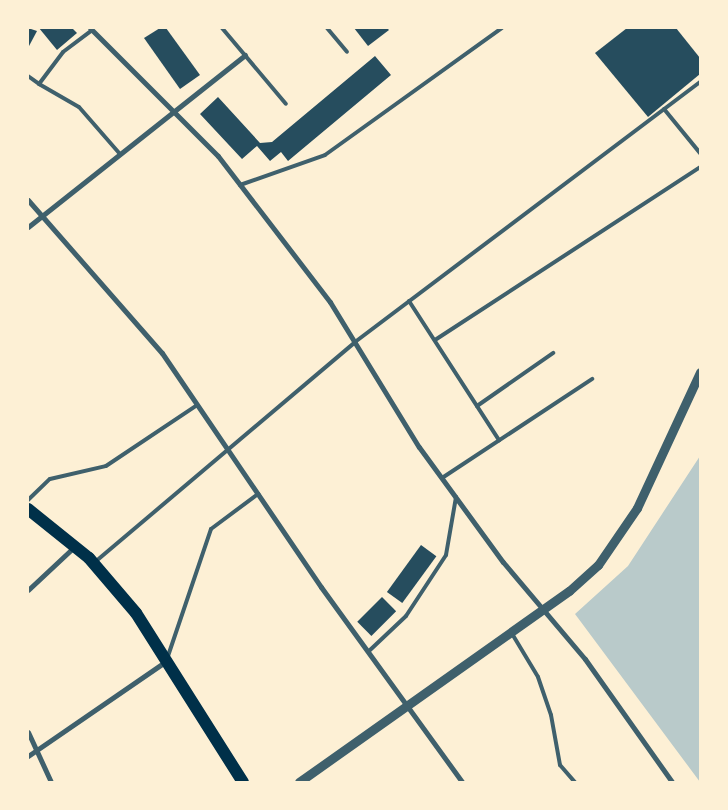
<!DOCTYPE html>
<html>
<head>
<meta charset="utf-8">
<style>
  body { margin:0 }
  #map { position:relative; width:728px; height:810px; overflow:hidden; background:#fdf0d5; font-family:"Noto Sans",sans-serif }
  div>[style] { position:absolute }
  [style*='--x'] { left:calc(var(--x)*1px); top:calc(var(--y)*1px); width:calc(var(--w)*1px); rotate:calc(var(--a)*1deg) }
  .green>* { inset:0; background:#b9caca }
  .building>* { inset:0; background:#264d5e; transform-origin:0 0 }
  .service>* { height:4px; margin:-2px; padding:0 2px; transform-origin:2px; border-radius:2px; background:#3f606c }
  .minor>* { height:5px; margin:-2.5px; padding:0 2.5px; transform-origin:2.5px; border-radius:2.5px; background:#3f606c }
  .tertiary>* { height:9px; margin:-4.5px; padding:0 4.5px; transform-origin:4.5px; border-radius:4.5px; background:#3f606c }
  .primary>* { height:12px; margin:-6px; padding:0 6px; transform-origin:6px; border-radius:6px; background:#003049 }
  span { translate:-50% -50%; white-space:nowrap; text-align:center; line-height:1.15; -webkit-text-stroke:5px #fdf0d5; paint-order:stroke }
  .frame { position:absolute; inset:0; border:29px solid #fdf0d5; pointer-events:none }
</style>
</head>
<body>
<div id="map">
  <div class="green">
    <div style="clip-path:polygon(700px 456px,700px 782px,575px 614px,628px 566px)"></div>
  </div>
  <div class="building">
    <div style="clip-path:polygon(28px 28px,37px 31px,28px 48px)"></div>
    <div style="clip-path:polygon(39px 28px,72px 28px,77px 33px,57px 50px)"></div>
    <div style="clip-path:polygon(160px 28px,166px 28px,200px 75px,180px 89px,144px 38px)"></div>
    <div style="clip-path:polygon(354px 28px,387px 28px,389px 30px,368px 46px)"></div>
    <div style="clip-path:polygon(627px 28px,676px 28px,700px 58px,700px 74px,648px 117px,595px 53px)"></div>
    <div style="clip-path:polygon(375px 56px,391px 75px,288px 161px,281px 152px,270px 161px,257px 146px,242px 159px,200px 114px,218px 97px,260px 143px,272px 142px)"></div>
    <div style="left:421px;top:545px;width:19px;height:58px;rotate:36deg"></div>
    <div style="left:382px;top:597px;width:20px;height:35px;rotate:45deg"></div>
  </div>
  <div class="service">
    <div style="--x:222;--y:28;--w:99;--a:49.9"></div>
    <div style="--x:327;--y:28;--w:31;--a:50"></div>
    <div style="--x:28;--y:76;--w:14;--a:36"></div>
    <div style="--x:39;--y:84;--w:40;--a:-53"></div>
    <div style="--x:63;--y:52;--w:36;--a:-37"></div>
    <div style="--x:39;--y:84;--w:46;--a:29.9"></div>
    <div style="--x:79;--y:107;--w:62;--a:48.9"></div>
    <div style="--x:664;--y:109;--w:57;--a:50.7"></div>
    <div style="--x:240;--y:185;--w:90;--a:-19.4"></div>
    <div style="--x:325;--y:155;--w:218;--a:-35.7"></div>
    <div style="--x:409;--y:301;--w:166;--a:57.1"></div>
    <div style="--x:435;--y:340;--w:316;--a:-33.1"></div>
    <div style="--x:477;--y:406;--w:93;--a:-34.9"></div>
    <div style="--x:442;--y:478;--w:180;--a:-33.4"></div>
    <div style="--x:28;--y:500;--w:30;--a:-44"></div>
    <div style="--x:50;--y:479;--w:57;--a:-13.1"></div>
    <div style="--x:106;--y:466;--w:110;--a:-33.8"></div>
    <div style="--x:95;--y:562;--w:341;--a:-40.2"></div>
    <div style="--x:355;--y:342;--w:432;--a:-37"></div>
    <div style="--x:511;--y:632;--w:52;--a:59"></div>
    <div style="--x:538;--y:677;--w:40;--a:71.1"></div>
    <div style="--x:551;--y:715;--w:51;--a:79.8"></div>
    <div style="--x:560;--y:765;--w:23;--a:49"></div>
    <div style="--x:369;--y:651;--w:51;--a:-43.4"></div>
    <div style="--x:406;--y:616;--w:73;--a:-56.7"></div>
    <div style="--x:446;--y:555;--w:59;--a:-80.2"></div>
    <div style="--x:168;--y:656;--w:134;--a:-71.3"></div>
    <div style="--x:211;--y:529;--w:59;--a:-36.7"></div>
  </div>
  <div class="minor">
    <div style="--x:90;--y:28;--w:181;--a:45"></div>
    <div style="--x:218;--y:156;--w:184;--a:52.5"></div>
    <div style="--x:330;--y:302;--w:170;--a:58.5"></div>
    <div style="--x:419;--y:447;--w:142;--a:53.9"></div>
    <div style="--x:503;--y:562;--w:127;--a:49.8"></div>
    <div style="--x:585;--y:659;--w:151;--a:54.7"></div>
    <div style="--x:28;--y:200;--w:203;--a:48.8"></div>
    <div style="--x:162;--y:353;--w:283;--a:55.8"></div>
    <div style="--x:321;--y:587;--w:241;--a:54.1"></div>
    <div style="--x:28;--y:227;--w:277;--a:-38.4"></div>
    <div style="--x:28;--y:590;--w:63;--a:-43.1"></div>
    <div style="--x:28;--y:732;--w:55;--a:65.3"></div>
    <div style="--x:28;--y:756;--w:168;--a:-34.5"></div>
  </div>
  <div class="tertiary">
    <div style="--x:299;--y:782;--w:331;--a:-35.3"></div>
    <div style="--x:569;--y:591;--w:39;--a:-42"></div>
    <div style="--x:598;--y:565;--w:69;--a:-55.6"></div>
    <div style="--x:637;--y:508;--w:150;--a:-65.1"></div>
  </div>
  <div class="primary">
    <div style="--x:28;--y:509;--w:78;--a:38.8"></div>
    <div style="--x:89;--y:558;--w:72;--a:49.5"></div>
    <div style="--x:136;--y:613;--w:200;--a:57.7"></div>
  </div>
  <div class="frame"></div>
</div>
</body>
</html>
